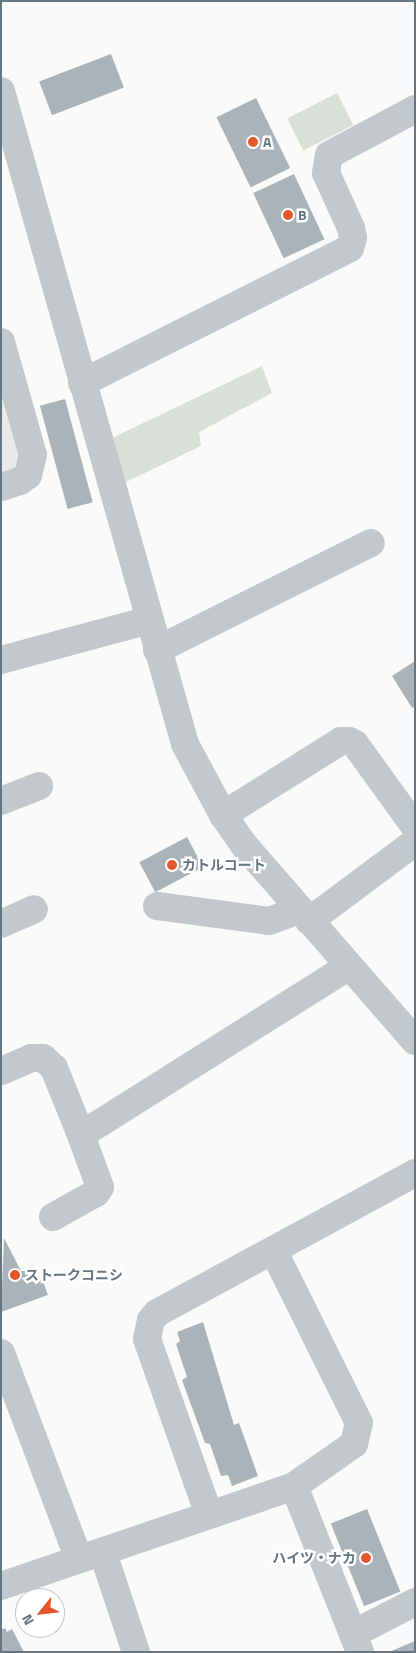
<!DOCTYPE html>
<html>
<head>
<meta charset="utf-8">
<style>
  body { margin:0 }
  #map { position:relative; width:416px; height:1653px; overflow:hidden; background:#fafaf8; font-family:"Titillium Web","Noto Sans JP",sans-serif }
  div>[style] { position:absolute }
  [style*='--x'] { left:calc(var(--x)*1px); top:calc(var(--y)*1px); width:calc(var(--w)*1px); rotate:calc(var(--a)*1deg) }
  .built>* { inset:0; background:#e8e9e9 }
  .green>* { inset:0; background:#dadfd7; transform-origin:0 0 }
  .building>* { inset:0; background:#aab3b9; transform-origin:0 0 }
  .minor>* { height:28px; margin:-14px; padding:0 14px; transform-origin:14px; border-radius:14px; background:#c3c8cc }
  .dots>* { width:14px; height:14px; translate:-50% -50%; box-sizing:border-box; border:2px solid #fff; border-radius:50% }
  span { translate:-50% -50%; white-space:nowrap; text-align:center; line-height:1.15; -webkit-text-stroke:5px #fff; paint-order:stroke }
  .poi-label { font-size:14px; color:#657683; font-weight:700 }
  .left { translate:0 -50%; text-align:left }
  .right { translate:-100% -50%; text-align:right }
  .frame { position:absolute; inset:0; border:2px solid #657683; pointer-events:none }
  .north { position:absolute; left:15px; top:1588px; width:50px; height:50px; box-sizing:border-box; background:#fff; border:1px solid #c1c8cd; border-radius:50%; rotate:241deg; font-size:14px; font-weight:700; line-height:20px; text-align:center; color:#657683 }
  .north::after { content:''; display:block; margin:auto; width:18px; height:22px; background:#e4572e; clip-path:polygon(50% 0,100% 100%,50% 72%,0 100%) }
</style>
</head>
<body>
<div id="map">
  <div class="built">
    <div style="clip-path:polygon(1px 388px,21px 457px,13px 470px,1px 473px)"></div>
  </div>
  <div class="green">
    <div style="left:337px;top:93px;width:36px;height:56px;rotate:63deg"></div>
    <div style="clip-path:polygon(262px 366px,272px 393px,199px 432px,201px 446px,126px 482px,112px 438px)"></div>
  </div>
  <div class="building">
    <div style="left:111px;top:54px;width:36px;height:77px;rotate:69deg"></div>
    <div style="left:256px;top:98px;width:78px;height:44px;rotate:64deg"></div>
    <div style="left:294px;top:174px;width:72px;height:45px;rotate:65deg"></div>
    <div style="left:65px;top:399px;width:107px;height:26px;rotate:75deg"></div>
    <div style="clip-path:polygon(415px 661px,415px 706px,412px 708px,392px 676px)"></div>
    <div style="left:187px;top:837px;width:34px;height:54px;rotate:62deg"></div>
    <div style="clip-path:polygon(4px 1238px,21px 1271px,27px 1271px,31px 1282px,42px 1279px,48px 1295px,1px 1312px)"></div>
    <div style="clip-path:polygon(203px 1322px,234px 1425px,239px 1423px,258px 1476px,232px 1486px,228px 1475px,221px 1476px,210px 1444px,205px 1443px,182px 1380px,187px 1377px,176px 1344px,180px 1341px,177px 1332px)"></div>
    <div style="left:367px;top:1509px;width:89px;height:39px;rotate:68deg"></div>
    <div style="clip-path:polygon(5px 1628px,7px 1632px,12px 1629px,24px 1652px,1px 1652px,1px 1630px)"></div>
    <div style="clip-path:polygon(415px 1641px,415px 1652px,389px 1652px)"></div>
  </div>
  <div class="minor">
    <div style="--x:1;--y:91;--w:678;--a:74.26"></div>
    <div style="--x:185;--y:744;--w:81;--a:61.8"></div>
    <div style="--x:223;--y:815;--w:37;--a:55"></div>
    <div style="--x:244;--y:845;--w:260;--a:48.9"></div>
    <div style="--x:1;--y:342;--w:117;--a:74.2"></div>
    <div style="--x:33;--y:455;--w:21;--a:104"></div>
    <div style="--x:28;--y:475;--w:10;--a:143"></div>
    <div style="--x:20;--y:481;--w:20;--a:162"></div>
    <div style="--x:82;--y:383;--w:300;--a:-26.7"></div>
    <div style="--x:350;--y:248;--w:10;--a:-73"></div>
    <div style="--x:353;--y:238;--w:10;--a:-101"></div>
    <div style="--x:351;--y:228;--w:60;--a:-114.4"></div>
    <div style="--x:326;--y:173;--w:18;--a:-81"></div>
    <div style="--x:329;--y:155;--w:98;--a:-28.1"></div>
    <div style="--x:157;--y:650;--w:239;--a:-26.6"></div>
    <div style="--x:1;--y:660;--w:153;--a:-15.1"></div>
    <div style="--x:1;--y:801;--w:41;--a:-21.5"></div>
    <div style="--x:223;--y:815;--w:139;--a:-32.1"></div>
    <div style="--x:341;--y:741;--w:8;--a:0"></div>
    <div style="--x:349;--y:741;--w:7;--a:27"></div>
    <div style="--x:355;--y:744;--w:102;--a:54.1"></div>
    <div style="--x:157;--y:906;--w:113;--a:7.6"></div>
    <div style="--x:269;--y:921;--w:33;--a:-20"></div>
    <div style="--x:309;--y:921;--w:132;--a:-36.7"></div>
    <div style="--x:1;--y:924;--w:36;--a:-24"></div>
    <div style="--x:1;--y:1071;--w:33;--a:-23"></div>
    <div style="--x:31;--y:1058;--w:12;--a:0"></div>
    <div style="--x:43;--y:1058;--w:15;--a:42"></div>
    <div style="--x:54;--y:1068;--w:72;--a:68.1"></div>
    <div style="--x:81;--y:1135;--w:315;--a:-32.2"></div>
    <div style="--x:53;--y:1217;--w:49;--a:-29.2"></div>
    <div style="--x:96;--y:1193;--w:7;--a:-56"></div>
    <div style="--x:100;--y:1187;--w:55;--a:-110.1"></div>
    <div style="--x:1;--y:1353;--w:220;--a:69.3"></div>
    <div style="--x:294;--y:1486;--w:179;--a:68.3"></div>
    <div style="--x:209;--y:1515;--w:187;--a:-109.4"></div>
    <div style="--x:147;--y:1339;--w:19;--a:-78"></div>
    <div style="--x:151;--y:1320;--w:9;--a:-49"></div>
    <div style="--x:157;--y:1313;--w:294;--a:-28.5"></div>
    <div style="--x:103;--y:1553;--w:104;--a:71.6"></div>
    <div style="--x:1;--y:1586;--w:310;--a:-18.8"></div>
    <div style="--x:294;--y:1486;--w:73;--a:-35"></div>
    <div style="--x:354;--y:1444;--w:22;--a:-77"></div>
    <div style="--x:359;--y:1423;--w:193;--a:-116.4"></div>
    <div style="--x:353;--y:1634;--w:70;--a:-27.3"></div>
  </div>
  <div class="dots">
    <div style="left:253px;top:142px;background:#e4572e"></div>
    <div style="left:288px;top:215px;background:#e4572e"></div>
    <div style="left:172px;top:865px;background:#e4572e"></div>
    <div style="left:15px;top:1275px;background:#e4572e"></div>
    <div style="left:366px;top:1558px;background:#e4572e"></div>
  </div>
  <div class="poi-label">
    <span class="left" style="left:263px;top:142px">A</span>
    <span class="left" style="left:298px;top:215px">B</span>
    <span class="left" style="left:182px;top:865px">カトルコート</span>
    <span class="left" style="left:25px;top:1275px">ストークコニシ</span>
    <span class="right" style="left:356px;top:1558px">ハイツ・ナカ</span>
  </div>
  <div class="frame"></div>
  <div class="north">N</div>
</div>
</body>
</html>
